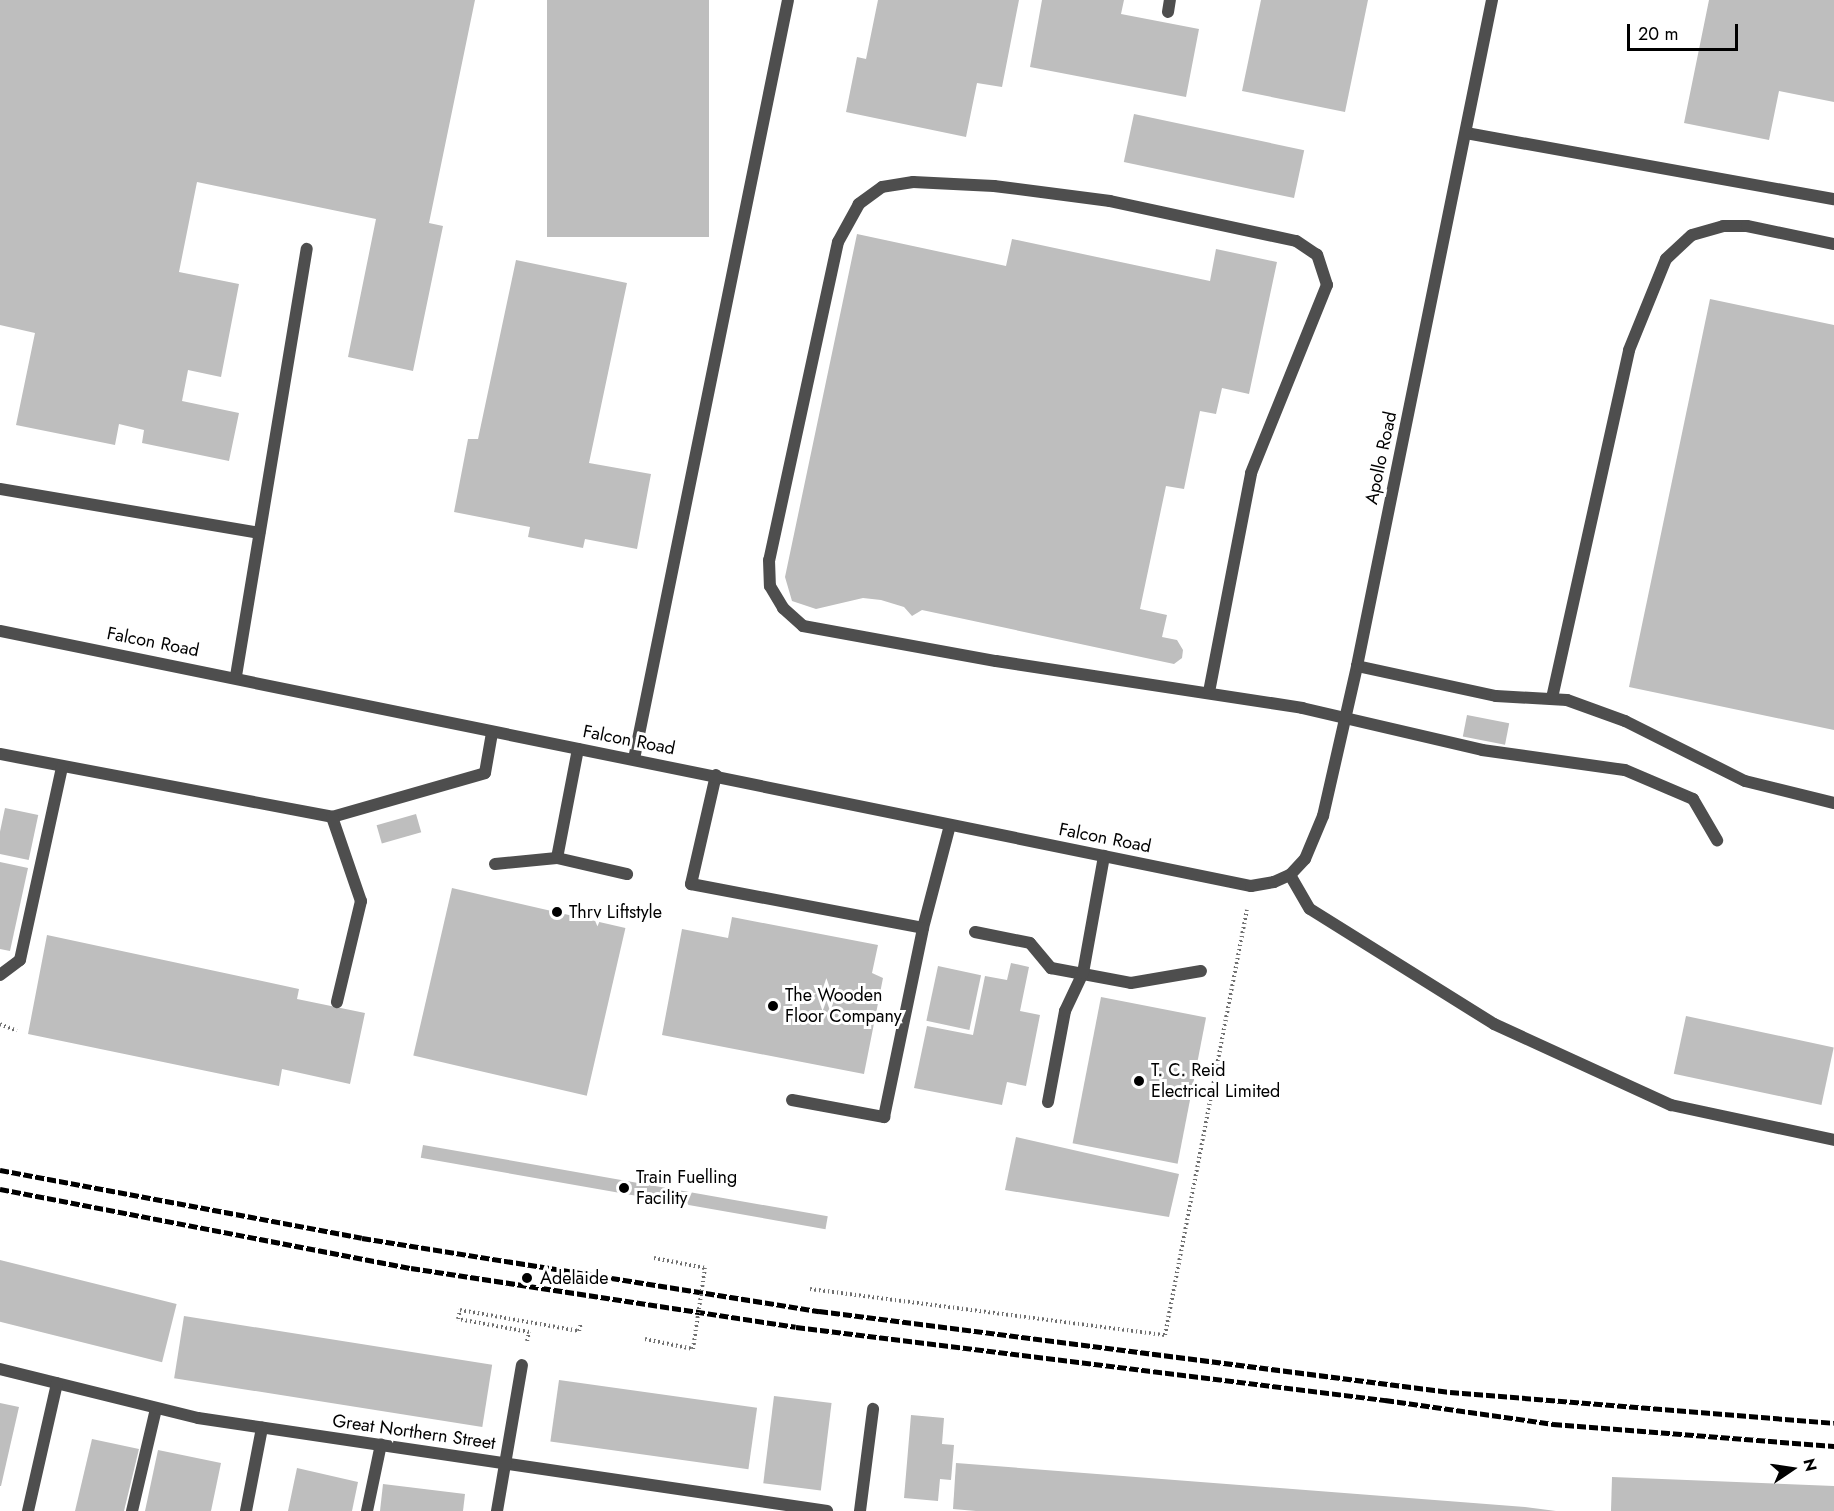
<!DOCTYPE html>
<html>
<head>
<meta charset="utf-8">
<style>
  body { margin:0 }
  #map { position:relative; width:1834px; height:1511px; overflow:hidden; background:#fff; font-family:Jost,sans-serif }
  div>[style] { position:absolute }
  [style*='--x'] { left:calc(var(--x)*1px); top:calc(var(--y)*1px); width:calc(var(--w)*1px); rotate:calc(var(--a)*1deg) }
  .building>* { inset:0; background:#bebebe; transform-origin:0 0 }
  .path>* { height:4px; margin-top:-2px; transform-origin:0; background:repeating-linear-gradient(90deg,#707070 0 1.5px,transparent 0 4.5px) }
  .service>* { height:12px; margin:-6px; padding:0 6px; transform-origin:6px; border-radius:6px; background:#4e4e4e }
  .minor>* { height:12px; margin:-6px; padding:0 6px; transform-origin:6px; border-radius:6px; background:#4e4e4e }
  .rail>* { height:4.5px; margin-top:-2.25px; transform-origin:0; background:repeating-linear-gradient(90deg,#000 0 9px,transparent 0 12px) }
  .path-bridge>* { height:4px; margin-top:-2px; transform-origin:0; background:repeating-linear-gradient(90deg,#707070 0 1.5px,transparent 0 4.5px) }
  .dots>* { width:16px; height:16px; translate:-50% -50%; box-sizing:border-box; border:3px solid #fff; border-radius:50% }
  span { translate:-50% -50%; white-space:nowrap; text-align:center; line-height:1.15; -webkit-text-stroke:6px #fff; paint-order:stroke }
  .street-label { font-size:18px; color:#000 }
  .poi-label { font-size:18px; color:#000 }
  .left { translate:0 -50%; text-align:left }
  .north { position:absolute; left:1762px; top:1439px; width:60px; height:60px; -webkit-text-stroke:4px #fff; paint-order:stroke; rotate:77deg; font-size:16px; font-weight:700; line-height:24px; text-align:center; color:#000 }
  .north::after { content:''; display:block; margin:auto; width:21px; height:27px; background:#000; clip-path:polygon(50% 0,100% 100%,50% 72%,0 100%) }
  .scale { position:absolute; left:1627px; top:24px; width:111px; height:27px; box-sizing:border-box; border:3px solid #000; border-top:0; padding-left:8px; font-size:18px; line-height:21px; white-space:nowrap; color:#000; -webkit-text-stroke:4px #fff; paint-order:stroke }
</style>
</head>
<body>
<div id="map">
  <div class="building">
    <div style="clip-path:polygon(0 0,475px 0,429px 223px,443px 226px,413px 371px,348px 357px,376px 219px,197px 182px,179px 272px,239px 284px,221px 377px,188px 370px,182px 401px,239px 413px,229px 461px,142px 443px,144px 430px,119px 424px,115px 445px,16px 425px,35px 333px,0 325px)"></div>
    <div style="left:547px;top:0;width:162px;height:237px"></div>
    <div style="clip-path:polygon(878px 0,1019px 0,1002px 87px,977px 83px,966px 137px,846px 112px,857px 57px,866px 59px)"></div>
    <div style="clip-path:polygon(1042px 0,1124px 0,1121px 14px,1199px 29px,1186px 97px,1030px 67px)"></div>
    <div style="clip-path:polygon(1261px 0,1368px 0,1345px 112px,1242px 91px)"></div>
    <div style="clip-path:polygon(1709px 0,1834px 0,1834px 102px,1779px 91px,1769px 140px,1684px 123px)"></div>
    <div style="left:1134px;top:114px;width:174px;height:49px;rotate:12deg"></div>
    <div style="clip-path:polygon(857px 234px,1006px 266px,1012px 239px,1210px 281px,1216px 249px,1277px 262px,1249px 394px,1222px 388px,1216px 414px,1200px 411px,1184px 489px,1166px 486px,1140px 609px,1167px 615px,1162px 637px,1177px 640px,1183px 650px,1182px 658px,1174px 664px,922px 610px,912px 616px,904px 607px,881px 600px,863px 598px,816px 609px,792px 601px,785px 577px)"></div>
    <div style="clip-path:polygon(516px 260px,627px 283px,589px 463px,651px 474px,637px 549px,585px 539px,583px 548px,528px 537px,530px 527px,454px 512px,468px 439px,478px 439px)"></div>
    <div style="clip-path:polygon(1710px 299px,1834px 325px,1834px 730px,1629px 687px)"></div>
    <div style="left:1467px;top:715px;width:43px;height:22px;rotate:11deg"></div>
    <div style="left:5px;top:808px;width:34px;height:46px;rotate:12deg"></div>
    <div style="left:416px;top:814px;width:19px;height:41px;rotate:74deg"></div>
    <div style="clip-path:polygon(0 862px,28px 868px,10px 951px,0 949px)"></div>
    <div style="left:452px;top:888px;width:178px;height:172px;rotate:13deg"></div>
    <div style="clip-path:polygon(732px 917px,878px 945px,872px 973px,883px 978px,864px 1074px,662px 1035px,682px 929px,728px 938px)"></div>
    <div style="clip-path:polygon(47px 935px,299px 989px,297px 999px,365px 1013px,350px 1084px,282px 1069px,279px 1086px,28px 1034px)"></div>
    <div style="clip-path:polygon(1011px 963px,1029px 967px,1020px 1011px,1040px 1015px,1026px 1086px,1007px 1082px,1002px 1105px,914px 1088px,927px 1026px,973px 1035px,985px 976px,1007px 980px)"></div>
    <div style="left:938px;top:966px;width:44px;height:56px;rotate:12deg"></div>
    <div style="left:1101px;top:997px;width:107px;height:149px;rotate:11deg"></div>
    <div style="left:1686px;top:1016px;width:151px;height:59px;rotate:12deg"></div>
    <div style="clip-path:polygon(1016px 1137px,1179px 1174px,1169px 1217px,1005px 1190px)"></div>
    <div style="left:423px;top:1145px;width:411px;height:13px;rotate:10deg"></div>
    <div style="left:0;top:1260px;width:182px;height:60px;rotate:14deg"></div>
    <div style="left:184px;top:1316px;width:312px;height:63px;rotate:9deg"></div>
    <div style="left:559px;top:1380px;width:200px;height:62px;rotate:8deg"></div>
    <div style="left:774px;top:1396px;width:58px;height:88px;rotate:7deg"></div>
    <div style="clip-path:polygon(0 1403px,19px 1407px,1px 1486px,0 1486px)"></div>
    <div style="clip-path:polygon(911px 1415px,944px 1418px,942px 1444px,954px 1445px,951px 1480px,940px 1479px,938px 1501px,904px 1498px)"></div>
    <div style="clip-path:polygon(92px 1439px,139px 1449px,124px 1511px,75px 1511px)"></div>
    <div style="clip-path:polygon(158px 1450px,221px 1463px,211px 1511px,145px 1511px)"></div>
    <div style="clip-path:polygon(956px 1463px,1525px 1507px,1556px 1511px,976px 1511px,953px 1509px)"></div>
    <div style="clip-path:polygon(297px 1468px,358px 1482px,352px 1511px,288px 1511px)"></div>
    <div style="clip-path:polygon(1612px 1477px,1834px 1486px,1834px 1511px,1611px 1511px)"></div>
    <div style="clip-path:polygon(383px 1484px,465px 1494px,463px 1511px,380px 1511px)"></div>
  </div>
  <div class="path">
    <div style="--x:0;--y:1024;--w:18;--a:22"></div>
    <div style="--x:654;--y:1258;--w:52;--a:11.1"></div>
    <div style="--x:810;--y:1289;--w:358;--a:7.4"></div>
    <div style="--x:1165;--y:1335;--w:433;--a:-79.1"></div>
    <div style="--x:645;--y:1339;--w:49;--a:11.8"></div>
    <div style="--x:527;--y:1341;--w:9;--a:-77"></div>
    <div style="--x:529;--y:1332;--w:72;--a:-169.6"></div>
    <div style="--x:458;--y:1319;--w:9;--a:-77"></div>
    <div style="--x:460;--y:1310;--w:121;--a:10"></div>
    <div style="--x:579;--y:1331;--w:8;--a:-76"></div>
  </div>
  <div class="service">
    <div style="--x:1168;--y:12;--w:12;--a:-81"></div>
    <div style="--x:1466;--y:133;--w:374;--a:10.2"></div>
    <div style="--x:0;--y:489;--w:263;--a:9.6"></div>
    <div style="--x:1357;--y:666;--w:142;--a:12.2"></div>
    <div style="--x:1496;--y:696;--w:71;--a:3.2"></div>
    <div style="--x:1567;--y:700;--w:62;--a:19.9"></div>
    <div style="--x:1625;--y:721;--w:134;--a:26.6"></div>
    <div style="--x:1745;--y:781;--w:92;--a:13.9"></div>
    <div style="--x:236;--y:676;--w:433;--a:-80.6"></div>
    <div style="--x:1209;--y:692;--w:223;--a:-79.1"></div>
    <div style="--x:1251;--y:473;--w:203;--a:-68"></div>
    <div style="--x:1327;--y:285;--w:32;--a:-108"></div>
    <div style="--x:1317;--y:255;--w:25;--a:-146"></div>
    <div style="--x:1296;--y:241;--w:190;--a:-167.9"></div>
    <div style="--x:1110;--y:201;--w:117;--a:-172.6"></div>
    <div style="--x:994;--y:186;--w:81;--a:-177.2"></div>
    <div style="--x:913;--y:182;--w:31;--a:171"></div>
    <div style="--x:882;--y:187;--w:29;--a:144"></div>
    <div style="--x:859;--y:204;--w:43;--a:118.9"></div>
    <div style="--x:838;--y:242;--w:325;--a:102.2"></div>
    <div style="--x:769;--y:560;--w:26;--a:88"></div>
    <div style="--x:770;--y:586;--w:26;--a:59"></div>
    <div style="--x:783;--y:608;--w:27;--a:42"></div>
    <div style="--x:803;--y:626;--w:196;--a:10.3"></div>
    <div style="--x:996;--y:661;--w:310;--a:8.7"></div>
    <div style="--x:1302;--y:708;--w:185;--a:13.1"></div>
    <div style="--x:1482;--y:750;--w:144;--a:8"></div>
    <div style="--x:1625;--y:770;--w:74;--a:23.1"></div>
    <div style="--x:1693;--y:799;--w:48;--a:59.7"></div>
    <div style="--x:1552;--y:698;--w:356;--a:-77.5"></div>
    <div style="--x:1629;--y:350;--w:98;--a:-67.9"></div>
    <div style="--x:1666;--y:259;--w:35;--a:-43"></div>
    <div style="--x:1692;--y:235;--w:32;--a:-16"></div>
    <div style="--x:1723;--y:226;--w:24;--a:0"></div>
    <div style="--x:1747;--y:226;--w:89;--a:11.7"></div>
    <div style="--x:0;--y:754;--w:338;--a:10.7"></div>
    <div style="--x:332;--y:817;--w:159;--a:-16"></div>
    <div style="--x:485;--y:773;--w:41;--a:-80.1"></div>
    <div style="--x:634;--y:759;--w:774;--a:-78.53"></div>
    <div style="--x:716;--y:775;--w:112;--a:102.9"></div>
    <div style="--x:691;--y:884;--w:236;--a:10.7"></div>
    <div style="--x:923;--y:928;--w:106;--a:-75.3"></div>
    <div style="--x:332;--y:817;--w:89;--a:71"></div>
    <div style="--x:361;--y:901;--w:104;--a:103.4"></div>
    <div style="--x:557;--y:858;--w:111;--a:-79.1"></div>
    <div style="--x:495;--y:864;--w:62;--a:-5.5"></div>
    <div style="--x:557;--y:858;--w:72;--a:12.9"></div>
    <div style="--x:1290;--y:875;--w:39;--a:60"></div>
    <div style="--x:1310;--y:909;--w:217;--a:32"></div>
    <div style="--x:1494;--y:1024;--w:195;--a:24.6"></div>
    <div style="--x:1671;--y:1105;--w:167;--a:12.1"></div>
    <div style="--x:975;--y:932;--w:56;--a:11.3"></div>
    <div style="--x:1030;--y:943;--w:33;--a:50"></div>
    <div style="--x:1051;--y:968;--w:81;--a:10.6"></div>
    <div style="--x:1131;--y:983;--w:71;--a:-9.7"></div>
    <div style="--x:0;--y:975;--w:25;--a:-37"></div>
    <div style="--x:20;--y:960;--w:198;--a:-77.7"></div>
    <div style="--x:792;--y:1100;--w:94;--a:10.5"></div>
    <div style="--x:884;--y:1117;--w:193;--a:-78.3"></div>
    <div style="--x:1048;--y:1102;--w:93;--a:-79.4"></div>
    <div style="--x:1065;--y:1011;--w:42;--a:-64.7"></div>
    <div style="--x:1083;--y:973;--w:119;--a:-79.8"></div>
    <div style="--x:132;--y:1511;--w:105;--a:-76.8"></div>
    <div style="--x:367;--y:1511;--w:68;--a:-78.2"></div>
  </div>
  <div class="minor">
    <div style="--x:0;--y:631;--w:1277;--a:11.52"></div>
    <div style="--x:1251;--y:886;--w:23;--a:-10"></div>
    <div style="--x:1274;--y:882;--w:17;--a:-24"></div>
    <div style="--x:1290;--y:875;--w:22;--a:-47"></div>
    <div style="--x:1305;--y:859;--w:47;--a:-67.3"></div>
    <div style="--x:1323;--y:816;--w:154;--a:-77.2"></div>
    <div style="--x:1357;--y:666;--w:680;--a:-78.54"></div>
    <div style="--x:0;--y:1369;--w:204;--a:13.9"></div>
    <div style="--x:198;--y:1418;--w:636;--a:8.41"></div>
    <div style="--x:28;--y:1511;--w:131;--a:-77.2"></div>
    <div style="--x:246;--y:1511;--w:85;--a:-79.1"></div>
    <div style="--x:497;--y:1511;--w:148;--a:-80.3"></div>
    <div style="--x:860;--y:1511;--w:103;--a:-82.7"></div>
  </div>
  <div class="rail">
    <div style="--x:0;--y:1170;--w:368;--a:10.6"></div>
    <div style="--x:362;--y:1238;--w:463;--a:9.1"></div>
    <div style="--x:819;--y:1311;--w:636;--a:7.31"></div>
    <div style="--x:1450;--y:1392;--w:385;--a:4.6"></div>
    <div style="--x:0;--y:1189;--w:419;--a:10.9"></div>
    <div style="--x:411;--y:1268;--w:389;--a:8.7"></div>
    <div style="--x:796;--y:1327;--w:594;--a:7.07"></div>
    <div style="--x:1385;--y:1400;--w:170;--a:8.1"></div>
    <div style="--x:1553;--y:1424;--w:282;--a:4.5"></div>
  </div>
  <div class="path-bridge">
    <div style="--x:693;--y:1349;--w:82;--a:-81.6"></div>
  </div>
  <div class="dots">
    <div style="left:557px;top:912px;background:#000"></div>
    <div style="left:773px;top:1006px;background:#000"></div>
    <div style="left:1139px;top:1081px;background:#000"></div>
    <div style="left:624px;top:1188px;background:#000"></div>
    <div style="left:527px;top:1278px;background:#000"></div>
  </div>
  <div class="street-label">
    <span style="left:1381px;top:458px;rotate:-78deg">Apollo Road</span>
    <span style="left:153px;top:642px;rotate:11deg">Falcon Road</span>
    <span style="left:629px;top:740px;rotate:11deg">Falcon Road</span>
    <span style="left:1105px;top:838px;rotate:11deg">Falcon Road</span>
    <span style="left:414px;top:1432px;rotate:8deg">Great Northern Street</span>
  </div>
  <div class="poi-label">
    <span class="left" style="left:569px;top:912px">Thrv Liftstyle</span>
    <span class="left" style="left:785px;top:1006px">The Wooden<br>Floor Company</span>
    <span class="left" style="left:1151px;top:1081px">T. C. Reid<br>Electrical Limited</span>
    <span class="left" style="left:636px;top:1188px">Train Fuelling<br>Facility</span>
    <span class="left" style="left:540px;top:1278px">Adelaide</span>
  </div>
  <div class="north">N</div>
  <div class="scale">20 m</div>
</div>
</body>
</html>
